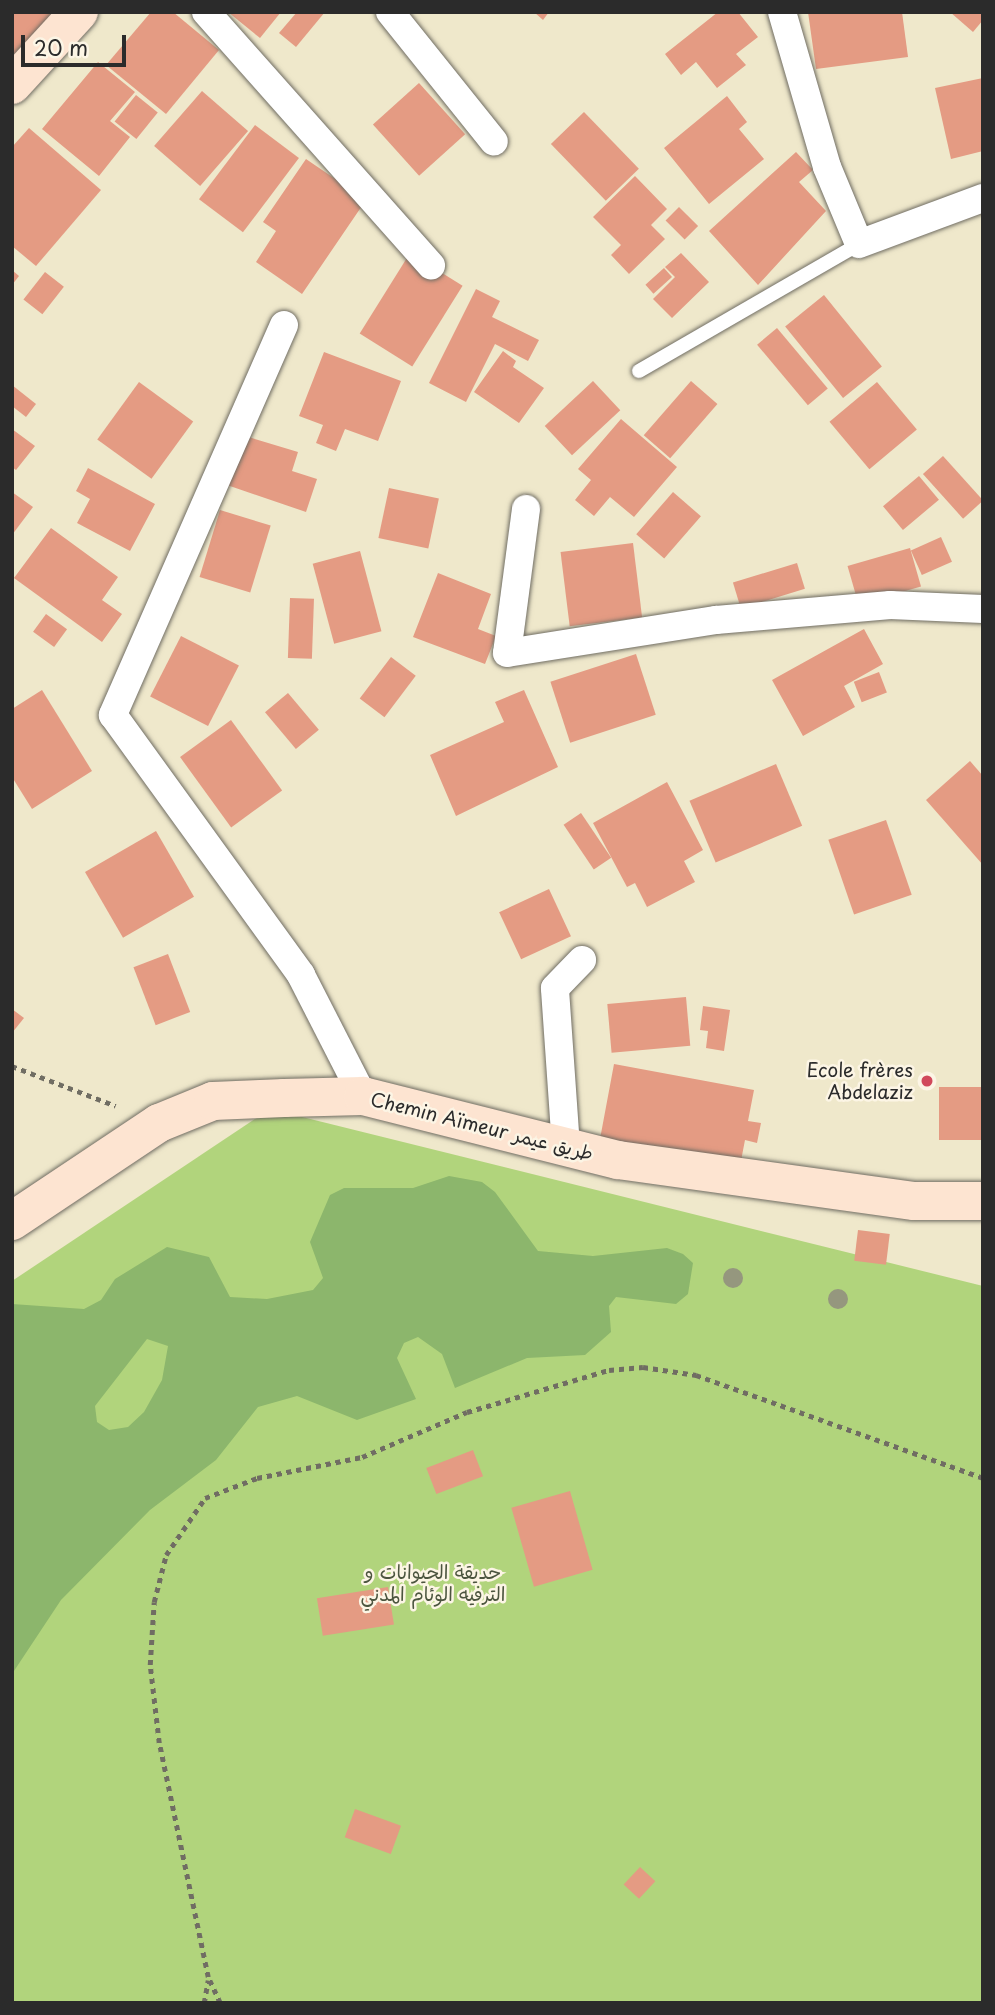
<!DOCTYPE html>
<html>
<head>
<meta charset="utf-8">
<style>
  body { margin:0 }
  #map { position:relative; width:995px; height:2015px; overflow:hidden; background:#efe8cb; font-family:"Playpen Sans","Playpen Sans Arabic",sans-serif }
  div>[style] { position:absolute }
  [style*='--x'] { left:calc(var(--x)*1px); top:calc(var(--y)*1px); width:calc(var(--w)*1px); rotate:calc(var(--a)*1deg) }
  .green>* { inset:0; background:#b1d47c }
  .forest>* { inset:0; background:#8cb66c }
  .building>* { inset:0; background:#e49b83; transform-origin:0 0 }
  .path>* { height:4.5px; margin-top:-2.25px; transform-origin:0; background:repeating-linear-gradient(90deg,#706d63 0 5px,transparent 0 10px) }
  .roads { filter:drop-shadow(0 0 2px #706d63) drop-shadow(0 0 2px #706d63) }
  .lane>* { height:14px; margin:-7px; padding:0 7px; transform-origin:7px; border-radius:7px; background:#fff }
  .street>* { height:28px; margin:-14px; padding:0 14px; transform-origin:14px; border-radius:14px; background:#fff }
  .secondary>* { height:38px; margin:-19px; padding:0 19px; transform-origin:19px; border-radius:19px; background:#fde4d1 }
  .trees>* { width:20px; height:20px; margin:-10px; border-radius:50%; background:#95977e }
  .dots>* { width:19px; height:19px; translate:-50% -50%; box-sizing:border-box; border:4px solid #fcf5e5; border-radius:50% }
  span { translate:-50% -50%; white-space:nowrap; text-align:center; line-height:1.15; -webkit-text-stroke:5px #fcf5e5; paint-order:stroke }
  .poi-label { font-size:19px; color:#2b2b2b }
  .right { translate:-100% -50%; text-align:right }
  .street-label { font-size:19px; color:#2b2b2b }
  .park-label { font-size:19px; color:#4c553f }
  .frame { position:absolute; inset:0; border:14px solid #2b2b2b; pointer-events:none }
  .scale { position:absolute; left:21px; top:35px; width:105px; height:32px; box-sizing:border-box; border:4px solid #2b2b2b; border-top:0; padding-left:9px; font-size:21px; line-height:24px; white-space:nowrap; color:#2b2b2b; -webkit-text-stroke:5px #fcf5e5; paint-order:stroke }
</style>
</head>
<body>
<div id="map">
  <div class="green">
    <div style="clip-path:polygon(270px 1109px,983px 1286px,983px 2003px,12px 2003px,12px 1281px)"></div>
  </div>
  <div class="forest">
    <div style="clip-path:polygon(evenodd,449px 1176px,482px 1182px,495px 1192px,538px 1251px,593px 1256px,667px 1248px,683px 1254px,693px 1263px,688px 1294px,676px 1304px,616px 1297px,609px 1306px,611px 1332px,585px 1355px,527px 1358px,455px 1388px,442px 1354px,418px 1337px,404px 1343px,397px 1358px,416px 1399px,357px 1420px,297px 1396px,258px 1407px,216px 1460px,150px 1510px,61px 1600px,12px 1674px,12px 1304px,84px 1309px,101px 1300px,115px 1279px,167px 1247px,209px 1257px,230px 1297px,267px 1299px,313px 1290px,323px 1278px,310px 1242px,330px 1195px,344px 1188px,413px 1188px,449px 1176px,147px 1339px,168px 1346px,162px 1380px,144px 1412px,128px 1427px,109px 1430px,97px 1422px,95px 1406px,147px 1339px)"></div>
  </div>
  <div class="building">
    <div style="clip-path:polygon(12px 12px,73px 12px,12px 70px)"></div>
    <div style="clip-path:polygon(151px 12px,173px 12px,219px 50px,166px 114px,106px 65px)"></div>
    <div style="clip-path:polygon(228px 12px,281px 12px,260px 38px)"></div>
    <div style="clip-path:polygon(297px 12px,325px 12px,296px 47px,279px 33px)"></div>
    <div style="clip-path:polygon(534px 12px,549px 12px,543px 20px)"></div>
    <div style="clip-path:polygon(718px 12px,738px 12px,758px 37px,736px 54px,746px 65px,717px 88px,696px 62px,681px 75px,665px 54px)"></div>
    <div style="clip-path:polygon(808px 12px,902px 12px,908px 57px,816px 69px)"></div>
    <div style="clip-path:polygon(950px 12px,983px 12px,983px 20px,973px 32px)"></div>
    <div style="clip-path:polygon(98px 62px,135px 92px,110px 121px,130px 137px,99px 176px,42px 129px)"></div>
    <div style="clip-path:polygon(983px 78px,983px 151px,951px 159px,935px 88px)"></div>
    <div style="left:419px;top:83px;width:69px;height:62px;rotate:48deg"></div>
    <div style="left:202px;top:91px;width:61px;height:73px;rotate:41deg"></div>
    <div style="left:136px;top:95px;width:28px;height:34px;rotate:39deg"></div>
    <div style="clip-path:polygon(727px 96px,747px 122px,739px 129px,764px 159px,709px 204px,664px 148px)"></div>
    <div style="left:584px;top:112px;width:79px;height:46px;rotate:46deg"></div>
    <div style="left:255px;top:125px;width:55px;height:93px;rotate:37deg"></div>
    <div style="clip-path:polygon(29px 128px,101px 190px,36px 266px,12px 246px,12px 147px)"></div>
    <div style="clip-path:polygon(796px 152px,813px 170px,799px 182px,826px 211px,758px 285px,709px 231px)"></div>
    <div style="clip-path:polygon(306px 159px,366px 200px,302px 294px,256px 262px,276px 231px,263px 222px)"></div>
    <div style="clip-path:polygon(635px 176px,667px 209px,651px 225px,665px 239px,629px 274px,611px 255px,621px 245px,593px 217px)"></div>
    <div style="left:679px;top:207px;width:27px;height:19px;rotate:45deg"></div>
    <div style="left:410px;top:253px;width:62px;height:95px;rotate:32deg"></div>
    <div style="clip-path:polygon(681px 253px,709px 282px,672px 318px,653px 299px,675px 277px,665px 267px)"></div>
    <div style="left:664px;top:268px;width:12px;height:25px;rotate:48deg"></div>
    <div style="clip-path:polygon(12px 270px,19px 276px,12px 285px)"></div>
    <div style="left:45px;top:272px;width:24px;height:35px;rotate:38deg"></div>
    <div style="clip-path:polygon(476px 289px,500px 301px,492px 317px,539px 340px,528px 361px,495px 344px,466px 402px,429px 383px)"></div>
    <div style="left:824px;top:295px;width:92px;height:50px;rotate:51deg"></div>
    <div style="left:777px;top:328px;width:79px;height:26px;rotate:50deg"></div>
    <div style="clip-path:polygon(503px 351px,516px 361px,513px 367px,544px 388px,519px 423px,474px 392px)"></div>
    <div style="clip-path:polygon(324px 352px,401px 381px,378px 441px,345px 429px,336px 451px,316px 443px,323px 425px,299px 416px)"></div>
    <div style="left:593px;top:381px;width:40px;height:66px;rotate:47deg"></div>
    <div style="left:691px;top:381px;width:35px;height:72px;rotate:41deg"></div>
    <div style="left:139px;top:382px;width:67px;height:71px;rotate:36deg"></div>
    <div style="left:877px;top:382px;width:62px;height:62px;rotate:50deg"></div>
    <div style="clip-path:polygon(12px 385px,36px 404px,26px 417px,12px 406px)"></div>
    <div style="clip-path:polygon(621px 419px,677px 467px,634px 517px,610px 497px,594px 516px,575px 500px,591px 480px,578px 469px)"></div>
    <div style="clip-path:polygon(12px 429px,35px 446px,16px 470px,12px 467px)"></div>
    <div style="clip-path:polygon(242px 435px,298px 452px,292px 471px,317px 479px,306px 512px,227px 485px)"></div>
    <div style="left:943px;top:456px;width:60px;height:27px;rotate:48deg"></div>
    <div style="clip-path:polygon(88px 468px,155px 504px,130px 551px,77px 523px,90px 499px,76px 491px)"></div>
    <div style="left:919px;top:476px;width:31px;height:47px;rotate:50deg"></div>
    <div style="left:389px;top:488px;width:51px;height:51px;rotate:12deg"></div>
    <div style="clip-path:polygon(12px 492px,33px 507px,12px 535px)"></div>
    <div style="left:673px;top:492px;width:37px;height:56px;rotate:41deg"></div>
    <div style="left:220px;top:510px;width:53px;height:70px;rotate:17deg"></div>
    <div style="clip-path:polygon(51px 528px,118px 577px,102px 600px,122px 614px,102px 642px,14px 578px)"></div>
    <div style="left:941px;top:537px;width:27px;height:33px;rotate:66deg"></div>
    <div style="left:633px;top:543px;width:75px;height:73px;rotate:83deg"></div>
    <div style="left:910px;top:548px;width:40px;height:65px;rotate:74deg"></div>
    <div style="left:360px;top:551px;width:83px;height:49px;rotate:75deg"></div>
    <div style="left:797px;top:563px;width:27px;height:67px;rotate:73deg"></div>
    <div style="clip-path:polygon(438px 573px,491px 594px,478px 629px,496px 636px,485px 664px,413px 637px)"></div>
    <div style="left:290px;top:598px;width:24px;height:60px;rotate:2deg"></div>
    <div style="left:46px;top:614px;width:26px;height:22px;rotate:36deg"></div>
    <div style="clip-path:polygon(864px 629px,883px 664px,844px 686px,855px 707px,803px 736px,772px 680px)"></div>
    <div style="left:181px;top:636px;width:65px;height:68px;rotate:27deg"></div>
    <div style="left:636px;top:654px;width:64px;height:90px;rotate:72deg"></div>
    <div style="left:391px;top:657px;width:31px;height:52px;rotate:37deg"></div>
    <div style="left:879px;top:672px;width:22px;height:27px;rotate:69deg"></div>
    <div style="clip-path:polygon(42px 690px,92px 771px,32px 809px,12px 777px,12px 709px)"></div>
    <div style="clip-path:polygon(524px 690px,558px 767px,456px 816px,430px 755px,504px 722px,495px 702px)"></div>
    <div style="left:288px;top:693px;width:48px;height:30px;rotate:50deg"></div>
    <div style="left:231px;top:720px;width:87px;height:63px;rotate:54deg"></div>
    <div style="clip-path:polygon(970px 761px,983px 776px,983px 865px,926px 800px)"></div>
    <div style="left:776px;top:764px;width:67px;height:94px;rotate:67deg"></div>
    <div style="clip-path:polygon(667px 782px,703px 850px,684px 861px,695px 882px,647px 907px,635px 883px,627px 887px,593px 823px)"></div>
    <div style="left:581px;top:813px;width:54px;height:21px;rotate:56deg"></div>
    <div style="left:886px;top:820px;width:79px;height:61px;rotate:71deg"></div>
    <div style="left:156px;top:831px;width:76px;height:82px;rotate:60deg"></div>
    <div style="left:549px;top:889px;width:52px;height:55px;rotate:65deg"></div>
    <div style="left:168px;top:954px;width:62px;height:37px;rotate:69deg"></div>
    <div style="left:686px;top:997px;width:49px;height:79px;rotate:85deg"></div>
    <div style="clip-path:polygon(703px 1006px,730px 1010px,724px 1051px,706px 1048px,708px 1031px,700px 1030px)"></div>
    <div style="clip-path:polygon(12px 1009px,24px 1018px,12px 1033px)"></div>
    <div style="clip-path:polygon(614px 1064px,754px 1090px,748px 1121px,761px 1123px,757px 1143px,745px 1140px,740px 1166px,600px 1139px)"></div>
    <div style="left:983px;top:1087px;width:53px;height:44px;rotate:90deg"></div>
    <div style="left:858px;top:1230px;width:32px;height:31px;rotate:7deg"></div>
    <div style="left:473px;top:1450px;width:28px;height:50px;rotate:69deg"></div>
    <div style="left:570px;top:1491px;width:82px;height:61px;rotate:74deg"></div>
    <div style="left:388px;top:1587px;width:38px;height:72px;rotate:81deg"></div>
    <div style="left:355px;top:1809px;width:49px;height:30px;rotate:20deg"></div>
    <div style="left:640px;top:1867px;width:21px;height:24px;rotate:43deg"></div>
  </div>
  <div class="path">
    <div style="--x:12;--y:1066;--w:111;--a:21"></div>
    <div style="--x:204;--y:2003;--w:23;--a:-80"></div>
    <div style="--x:220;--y:2003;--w:29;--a:-115"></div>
    <div style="--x:208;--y:1977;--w:239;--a:-101.8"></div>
    <div style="--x:159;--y:1743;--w:79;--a:-96.6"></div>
    <div style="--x:150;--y:1665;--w:63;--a:-86.4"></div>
    <div style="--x:154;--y:1602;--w:49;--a:-75.7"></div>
    <div style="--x:166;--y:1555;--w:69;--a:-55.6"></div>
    <div style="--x:205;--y:1498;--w:56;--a:-21"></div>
    <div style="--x:257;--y:1478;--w:107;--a:-11.3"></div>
    <div style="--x:362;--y:1457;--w:114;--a:-23.2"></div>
    <div style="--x:467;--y:1412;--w:148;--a:-16.5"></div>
    <div style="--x:609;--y:1370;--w:34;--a:-5"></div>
    <div style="--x:643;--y:1367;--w:54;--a:8.6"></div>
    <div style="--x:696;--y:1375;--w:305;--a:19.7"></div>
  </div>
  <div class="roads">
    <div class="lane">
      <div style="--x:639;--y:371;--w:254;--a:-30"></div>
    </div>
    <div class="street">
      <div style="--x:206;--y:12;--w:339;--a:48.4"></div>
      <div style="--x:390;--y:12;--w:166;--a:51.3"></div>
      <div style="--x:782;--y:12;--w:161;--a:73.8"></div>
      <div style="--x:827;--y:167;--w:83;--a:67.4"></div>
      <div style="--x:859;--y:244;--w:132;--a:-20.4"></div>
      <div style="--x:284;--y:325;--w:426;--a:113.7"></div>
      <div style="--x:113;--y:715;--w:321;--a:54.1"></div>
      <div style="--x:301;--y:975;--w:136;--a:62.9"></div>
      <div style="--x:526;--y:509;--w:145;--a:97.5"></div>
      <div style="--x:507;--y:653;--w:212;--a:-9"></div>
      <div style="--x:716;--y:620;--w:175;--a:-4.9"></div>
      <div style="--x:890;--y:605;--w:93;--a:2.5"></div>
      <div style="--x:566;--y:1147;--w:159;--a:-94"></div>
      <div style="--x:555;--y:988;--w:39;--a:-46"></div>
    </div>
    <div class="secondary">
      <div style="--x:12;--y:85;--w:99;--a:-47.5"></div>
      <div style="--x:12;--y:1221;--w:177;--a:-33.7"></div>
      <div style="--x:159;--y:1123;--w:58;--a:-22.2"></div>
      <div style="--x:213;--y:1101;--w:71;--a:-2.4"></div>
      <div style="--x:284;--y:1098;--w:79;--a:-1.5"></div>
      <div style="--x:363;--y:1096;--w:263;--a:14.1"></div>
      <div style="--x:618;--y:1160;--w:299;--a:7.9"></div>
      <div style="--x:914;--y:1201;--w:69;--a:0"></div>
    </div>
  </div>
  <div class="trees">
    <div style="left:733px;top:1278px"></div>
    <div style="left:838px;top:1299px"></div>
  </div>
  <div class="dots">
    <div style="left:927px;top:1081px;background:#d1495b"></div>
  </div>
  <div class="poi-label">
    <span class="right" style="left:913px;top:1081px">Ecole frères<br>Abdelaziz</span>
  </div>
  <div class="street-label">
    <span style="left:482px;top:1126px;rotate:14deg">Chemin Aïmeur طريق عيمر</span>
  </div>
  <div class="park-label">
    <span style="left:433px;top:1583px">حديقة الحيوانات و<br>الترفيه الوئام المدني</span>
  </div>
  <div class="frame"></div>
  <div class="scale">20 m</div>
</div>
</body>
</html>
